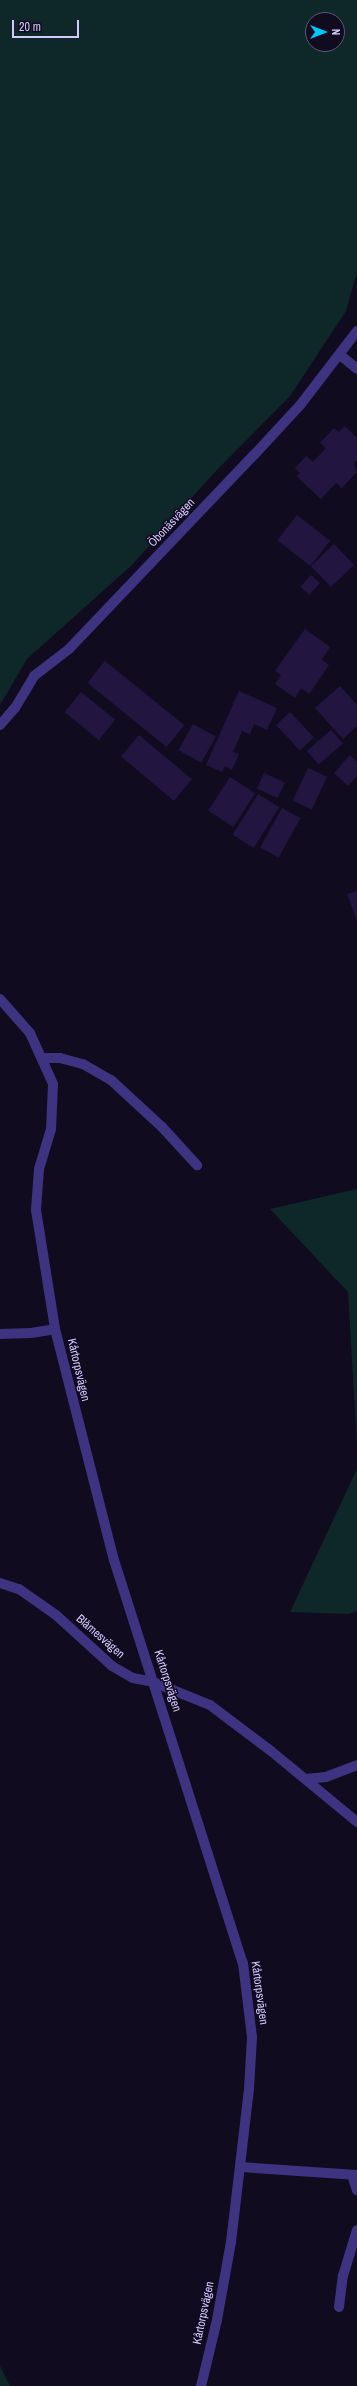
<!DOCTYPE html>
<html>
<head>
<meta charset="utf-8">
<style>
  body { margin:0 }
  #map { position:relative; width:357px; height:2386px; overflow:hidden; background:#100b1f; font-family:"Archivo Narrow",sans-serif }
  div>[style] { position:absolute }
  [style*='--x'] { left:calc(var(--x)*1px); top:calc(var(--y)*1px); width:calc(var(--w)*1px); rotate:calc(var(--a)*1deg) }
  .green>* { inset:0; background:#0e2829 }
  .building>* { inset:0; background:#221641; transform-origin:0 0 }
  .street>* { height:10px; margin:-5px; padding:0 5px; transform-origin:5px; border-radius:5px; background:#3d3380 }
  span { translate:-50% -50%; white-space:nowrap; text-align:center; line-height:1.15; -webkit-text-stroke:3px #100b1f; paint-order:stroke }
  .street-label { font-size:12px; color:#d4c9ff }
  .north { position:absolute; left:305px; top:12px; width:40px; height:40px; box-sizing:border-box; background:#100b1f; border:1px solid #5e5779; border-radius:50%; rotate:90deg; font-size:11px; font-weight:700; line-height:16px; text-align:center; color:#d4c9ff }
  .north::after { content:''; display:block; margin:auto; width:14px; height:18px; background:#00c7f4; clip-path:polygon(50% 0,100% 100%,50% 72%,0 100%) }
  .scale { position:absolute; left:12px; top:20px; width:67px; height:18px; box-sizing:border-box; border:2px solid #d4c9ff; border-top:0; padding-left:5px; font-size:12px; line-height:14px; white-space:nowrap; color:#d4c9ff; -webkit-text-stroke:3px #100b1f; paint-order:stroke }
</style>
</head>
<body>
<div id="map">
  <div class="green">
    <div style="clip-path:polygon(evenodd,0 0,357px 0,357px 272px,346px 311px,290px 396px,213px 474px,132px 565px,27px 659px,0 705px,0 0,313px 20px,337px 20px,337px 44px,313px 44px,313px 20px)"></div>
    <div style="clip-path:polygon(357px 1189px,357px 1445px,348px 1292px,270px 1209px)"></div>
    <div style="clip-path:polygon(357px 1469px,357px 1611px,349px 1614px,290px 1612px)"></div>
    <div style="clip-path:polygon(0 2366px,10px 2386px,0 2386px)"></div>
  </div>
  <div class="building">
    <div style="clip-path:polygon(345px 426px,357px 438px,357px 460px,354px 463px,357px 472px,342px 488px,336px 483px,321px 499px,296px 476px,300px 473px,295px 468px,306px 456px,313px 462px,326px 448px,320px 443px,334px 428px,339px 432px)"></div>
    <div style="left:297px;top:515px;width:42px;height:32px;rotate:38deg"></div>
    <div style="left:334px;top:544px;width:29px;height:32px;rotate:46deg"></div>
    <div style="left:311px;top:575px;width:12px;height:16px;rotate:42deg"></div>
    <div style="clip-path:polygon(305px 629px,330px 647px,322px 660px,329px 665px,309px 694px,301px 688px,295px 698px,275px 684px,281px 675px,275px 671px)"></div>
    <div style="left:105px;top:661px;width:102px;height:28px;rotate:39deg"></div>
    <div style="clip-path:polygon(340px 686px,357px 705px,357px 726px,343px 739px,315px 708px)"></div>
    <div style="clip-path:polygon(239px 691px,277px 708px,267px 730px,254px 724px,250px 734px,242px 731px,233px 752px,239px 754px,232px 770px,225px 766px,222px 772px,206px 765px)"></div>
    <div style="left:81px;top:692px;width:44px;height:26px;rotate:39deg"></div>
    <div style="left:290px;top:712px;width:35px;height:19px;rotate:47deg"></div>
    <div style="left:193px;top:724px;width:26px;height:30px;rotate:29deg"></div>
    <div style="left:331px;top:730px;width:18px;height:32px;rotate:49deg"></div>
    <div style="left:139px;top:735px;width:69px;height:28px;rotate:40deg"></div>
    <div style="clip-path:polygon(350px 755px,357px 762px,357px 776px,348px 786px,334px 773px)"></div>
    <div style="left:308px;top:768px;width:21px;height:36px;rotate:25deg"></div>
    <div style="left:264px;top:773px;width:23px;height:17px;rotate:25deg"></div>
    <div style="left:230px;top:777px;width:30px;height:40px;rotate:33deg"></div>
    <div style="left:258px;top:794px;width:25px;height:48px;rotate:32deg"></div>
    <div style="left:282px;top:808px;width:21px;height:45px;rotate:29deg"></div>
    <div style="clip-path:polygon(357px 891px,357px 921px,347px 894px)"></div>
  </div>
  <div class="street">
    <div style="--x:340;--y:355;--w:22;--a:39"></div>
    <div style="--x:0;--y:725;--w:23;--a:-49"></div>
    <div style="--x:15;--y:708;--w:37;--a:-59"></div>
    <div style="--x:34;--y:676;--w:44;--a:-37.6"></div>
    <div style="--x:69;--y:649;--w:268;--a:-46.4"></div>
    <div style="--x:254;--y:455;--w:69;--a:-47.3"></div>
    <div style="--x:301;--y:404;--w:92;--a:-52.5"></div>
    <div style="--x:0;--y:999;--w:45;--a:48.6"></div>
    <div style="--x:30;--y:1033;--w:56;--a:65.7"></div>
    <div style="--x:53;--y:1084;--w:45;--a:92.5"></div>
    <div style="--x:51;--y:1129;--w:42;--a:106.7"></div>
    <div style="--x:39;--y:1169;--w:41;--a:94.2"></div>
    <div style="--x:36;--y:1210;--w:121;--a:80.9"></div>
    <div style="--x:55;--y:1329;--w:238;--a:75.7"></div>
    <div style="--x:114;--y:1560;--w:423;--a:72.3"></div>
    <div style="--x:243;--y:1963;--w:75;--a:83.1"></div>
    <div style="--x:252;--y:2037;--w:52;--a:93.3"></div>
    <div style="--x:249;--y:2089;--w:154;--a:96.7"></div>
    <div style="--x:231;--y:2242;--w:79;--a:100.2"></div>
    <div style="--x:217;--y:2320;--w:68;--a:103.6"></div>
    <div style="--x:43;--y:1058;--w:17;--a:0"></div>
    <div style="--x:60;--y:1058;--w:24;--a:15"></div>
    <div style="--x:83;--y:1064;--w:32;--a:30"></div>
    <div style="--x:111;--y:1080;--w:69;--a:42.7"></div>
    <div style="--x:162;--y:1127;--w:52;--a:47.4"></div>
    <div style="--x:0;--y:1334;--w:31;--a:-2"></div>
    <div style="--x:31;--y:1333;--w:24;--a:-9"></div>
    <div style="--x:0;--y:1583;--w:20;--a:18"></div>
    <div style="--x:19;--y:1589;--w:45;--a:35.1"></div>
    <div style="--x:56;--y:1615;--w:76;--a:42.3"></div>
    <div style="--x:112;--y:1666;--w:24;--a:30"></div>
    <div style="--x:133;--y:1678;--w:20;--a:11"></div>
    <div style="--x:153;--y:1682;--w:61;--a:22"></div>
    <div style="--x:210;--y:1705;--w:76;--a:37"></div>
    <div style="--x:271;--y:1751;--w:112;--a:39.5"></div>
    <div style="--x:306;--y:1779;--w:20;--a:-6"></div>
    <div style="--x:326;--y:1777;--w:33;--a:-21"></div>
    <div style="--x:240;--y:2167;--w:117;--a:3.9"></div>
    <div style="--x:352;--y:2175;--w:16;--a:72"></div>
    <div style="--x:339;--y:2307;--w:31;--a:-83"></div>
    <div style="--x:343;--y:2276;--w:48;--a:-73.1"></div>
  </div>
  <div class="street-label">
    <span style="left:172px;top:523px;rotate:-47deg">Öbonäsvägen</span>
    <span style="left:78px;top:1370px;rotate:77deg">Kårtorpsvägen</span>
    <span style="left:100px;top:1637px;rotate:41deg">Blåmesvägen</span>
    <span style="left:167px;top:1681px;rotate:72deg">Kårtorpsvägen</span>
    <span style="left:259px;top:1993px;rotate:82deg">Kårtorpsvägen</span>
    <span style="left:204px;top:2313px;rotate:-78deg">Kårtorpsvägen</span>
  </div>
  <div class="north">N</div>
  <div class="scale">20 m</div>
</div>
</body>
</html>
